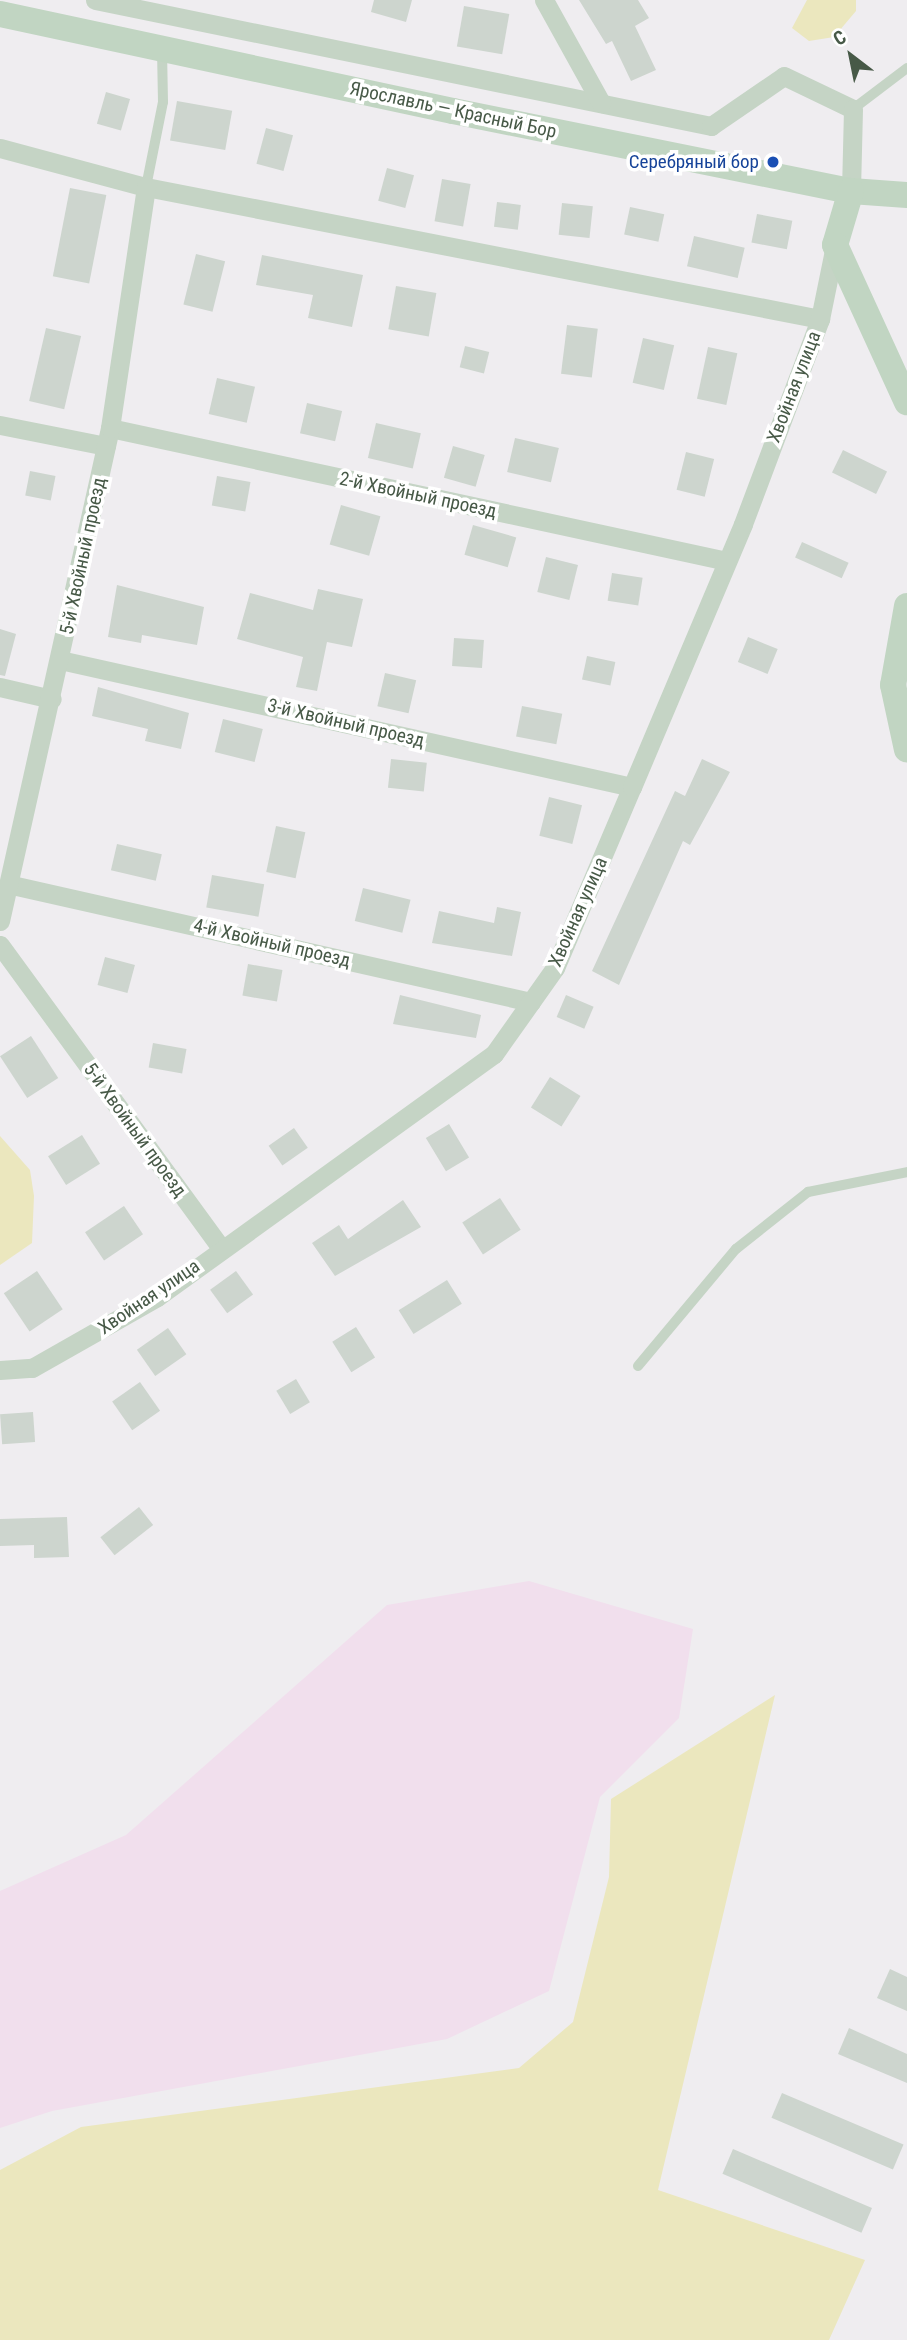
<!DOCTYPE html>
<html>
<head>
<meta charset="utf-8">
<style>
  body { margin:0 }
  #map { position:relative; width:907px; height:2340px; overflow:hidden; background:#efedf0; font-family:"Roboto Condensed",sans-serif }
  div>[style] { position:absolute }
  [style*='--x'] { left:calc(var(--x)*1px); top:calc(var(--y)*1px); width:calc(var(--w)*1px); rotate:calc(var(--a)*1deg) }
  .green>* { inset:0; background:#ebe7be }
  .sand>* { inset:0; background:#f1dfed }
  .building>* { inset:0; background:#cdd5ce; transform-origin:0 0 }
  .lane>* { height:10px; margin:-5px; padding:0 5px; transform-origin:5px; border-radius:5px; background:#c5d4c5 }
  .street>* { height:19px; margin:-9.5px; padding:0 9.5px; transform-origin:9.5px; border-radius:9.5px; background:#c5d4c5 }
  .secondary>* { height:26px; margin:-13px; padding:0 13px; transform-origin:13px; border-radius:13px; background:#c1d5c2 }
  .dots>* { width:19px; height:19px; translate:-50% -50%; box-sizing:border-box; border:4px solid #fff; border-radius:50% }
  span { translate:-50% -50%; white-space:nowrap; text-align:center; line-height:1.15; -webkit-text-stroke:7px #fff; paint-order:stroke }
  .street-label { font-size:19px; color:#475947 }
  .transit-label { font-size:19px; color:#164399 }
  .right { translate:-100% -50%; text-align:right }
  .north { position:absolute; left:816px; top:21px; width:70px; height:70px; -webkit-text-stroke:5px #fff; paint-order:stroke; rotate:328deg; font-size:19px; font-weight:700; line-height:28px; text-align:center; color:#475947 }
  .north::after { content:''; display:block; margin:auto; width:24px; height:32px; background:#475947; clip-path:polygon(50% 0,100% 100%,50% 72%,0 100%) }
</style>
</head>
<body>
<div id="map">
  <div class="green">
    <div style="clip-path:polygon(807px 0,856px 0,856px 11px,834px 37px,809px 41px,792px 28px)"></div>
    <div style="clip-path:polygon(0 1136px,30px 1170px,34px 1196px,32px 1243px,0 1265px)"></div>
    <div style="clip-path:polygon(775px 1695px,658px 2190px,865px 2260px,829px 2340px,0 2340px,0 2170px,81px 2127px,519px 2068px,573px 2022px,609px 1877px,611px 1799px)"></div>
  </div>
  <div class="sand">
    <div style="clip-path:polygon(529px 1581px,693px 1629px,679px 1718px,600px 1797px,549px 1991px,447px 2039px,52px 2111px,0 2128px,0 1891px,126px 1835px,387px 1605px)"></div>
  </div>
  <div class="building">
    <div style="clip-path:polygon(374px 0,412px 0,406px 22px,371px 12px)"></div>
    <div style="clip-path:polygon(579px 0,638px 0,649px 18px,635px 26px,656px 70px,631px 81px,612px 41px,606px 44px)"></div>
    <div style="left:464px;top:6px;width:46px;height:41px;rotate:10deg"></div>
    <div style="left:106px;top:92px;width:25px;height:33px;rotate:16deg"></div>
    <div style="left:177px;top:101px;width:56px;height:40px;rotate:10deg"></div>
    <div style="left:266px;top:128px;width:28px;height:37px;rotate:15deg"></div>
    <div style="left:387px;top:168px;width:28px;height:34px;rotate:15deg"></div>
    <div style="left:442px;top:179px;width:29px;height:43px;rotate:10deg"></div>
    <div style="left:70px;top:188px;width:37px;height:90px;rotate:11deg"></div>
    <div style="left:497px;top:202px;width:24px;height:25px;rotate:7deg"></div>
    <div style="left:562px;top:203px;width:31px;height:32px;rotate:6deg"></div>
    <div style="left:630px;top:207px;width:35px;height:28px;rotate:12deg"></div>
    <div style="left:757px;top:214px;width:36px;height:29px;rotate:11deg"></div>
    <div style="left:694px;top:236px;width:52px;height:31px;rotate:13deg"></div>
    <div style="left:196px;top:254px;width:30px;height:52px;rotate:14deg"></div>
    <div style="clip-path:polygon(262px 255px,363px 275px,352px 327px,308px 318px,313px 295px,256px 285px)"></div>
    <div style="left:396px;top:286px;width:41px;height:44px;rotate:10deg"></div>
    <div style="left:567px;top:325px;width:31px;height:49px;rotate:7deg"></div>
    <div style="left:46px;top:328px;width:36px;height:75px;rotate:13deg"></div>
    <div style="left:643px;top:338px;width:32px;height:46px;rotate:13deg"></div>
    <div style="left:465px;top:346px;width:25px;height:22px;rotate:14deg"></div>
    <div style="left:708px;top:347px;width:30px;height:53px;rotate:12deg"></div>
    <div style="left:217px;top:378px;width:39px;height:37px;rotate:13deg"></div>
    <div style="left:307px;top:403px;width:36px;height:31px;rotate:13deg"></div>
    <div style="left:376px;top:423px;width:46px;height:36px;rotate:13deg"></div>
    <div style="left:515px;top:438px;width:45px;height:35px;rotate:13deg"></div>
    <div style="left:453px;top:446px;width:33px;height:33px;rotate:16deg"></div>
    <div style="left:843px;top:450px;width:49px;height:25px;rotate:26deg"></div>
    <div style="left:686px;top:452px;width:29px;height:39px;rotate:14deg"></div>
    <div style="left:30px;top:471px;width:26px;height:25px;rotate:11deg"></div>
    <div style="left:217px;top:476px;width:34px;height:30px;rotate:10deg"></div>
    <div style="left:341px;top:505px;width:41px;height:41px;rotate:16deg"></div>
    <div style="left:473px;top:525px;width:45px;height:31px;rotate:16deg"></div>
    <div style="left:802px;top:542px;width:51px;height:17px;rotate:24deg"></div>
    <div style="left:546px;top:557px;width:33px;height:36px;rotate:14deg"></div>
    <div style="left:612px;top:573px;width:31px;height:28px;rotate:9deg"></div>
    <div style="clip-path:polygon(117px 585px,204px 607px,197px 645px,142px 635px,141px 643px,108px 637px)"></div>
    <div style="clip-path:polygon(318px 589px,363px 599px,352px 647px,327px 642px,317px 691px,296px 687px,303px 657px,237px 639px,250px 593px,313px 610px)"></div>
    <div style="clip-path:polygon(0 629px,16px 634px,5px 676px,0 675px)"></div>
    <div style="left:748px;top:637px;width:32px;height:27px;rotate:22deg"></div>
    <div style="left:454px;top:638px;width:30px;height:28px;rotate:4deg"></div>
    <div style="left:587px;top:656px;width:29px;height:24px;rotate:12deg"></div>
    <div style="left:385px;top:673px;width:32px;height:34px;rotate:13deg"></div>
    <div style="clip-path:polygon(98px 687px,189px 713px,181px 749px,145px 741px,148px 729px,92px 716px)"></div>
    <div style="left:522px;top:706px;width:41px;height:31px;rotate:11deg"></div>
    <div style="left:223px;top:719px;width:41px;height:34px;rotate:14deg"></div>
    <div style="left:391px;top:759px;width:36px;height:29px;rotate:6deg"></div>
    <div style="clip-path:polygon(702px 759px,730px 772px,690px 845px,683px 841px,619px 985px,592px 971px,675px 791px,685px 796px)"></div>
    <div style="left:549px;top:797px;width:34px;height:40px;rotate:14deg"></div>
    <div style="left:276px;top:826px;width:30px;height:47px;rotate:12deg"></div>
    <div style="left:117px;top:844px;width:46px;height:27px;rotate:13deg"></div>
    <div style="left:212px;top:875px;width:53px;height:33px;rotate:10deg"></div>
    <div style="left:363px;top:888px;width:49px;height:34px;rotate:14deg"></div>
    <div style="clip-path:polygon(497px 907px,521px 912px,512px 956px,432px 943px,439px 911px,494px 923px)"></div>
    <div style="left:105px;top:957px;width:31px;height:29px;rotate:15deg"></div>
    <div style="left:248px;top:964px;width:35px;height:32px;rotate:10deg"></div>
    <div style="clip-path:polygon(400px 995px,481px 1015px,476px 1038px,393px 1024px)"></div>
    <div style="left:566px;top:995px;width:30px;height:24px;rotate:23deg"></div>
    <div style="left:31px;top:1036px;width:50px;height:37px;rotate:57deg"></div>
    <div style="left:153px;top:1043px;width:34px;height:25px;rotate:10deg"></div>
    <div style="left:550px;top:1077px;width:36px;height:36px;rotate:32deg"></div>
    <div style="left:449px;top:1124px;width:39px;height:27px;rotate:59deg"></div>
    <div style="left:294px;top:1128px;width:24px;height:31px;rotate:55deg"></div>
    <div style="left:82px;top:1135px;width:34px;height:40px;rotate:58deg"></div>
    <div style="left:500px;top:1198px;width:38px;height:45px;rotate:57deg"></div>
    <div style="clip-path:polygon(403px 1200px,421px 1227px,335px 1276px,312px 1243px,339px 1225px,348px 1239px)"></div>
    <div style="left:124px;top:1206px;width:34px;height:47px;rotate:56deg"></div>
    <div style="left:37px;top:1271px;width:46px;height:40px;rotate:56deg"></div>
    <div style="left:236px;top:1271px;width:29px;height:32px;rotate:54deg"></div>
    <div style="left:447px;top:1280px;width:28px;height:57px;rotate:58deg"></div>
    <div style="left:356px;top:1327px;width:36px;height:28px;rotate:58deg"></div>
    <div style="left:168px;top:1328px;width:32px;height:38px;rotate:55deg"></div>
    <div style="left:296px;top:1379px;width:27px;height:23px;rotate:59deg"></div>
    <div style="left:140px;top:1382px;width:35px;height:34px;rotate:55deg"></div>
    <div style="left:33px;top:1412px;width:30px;height:33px;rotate:86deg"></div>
    <div style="left:139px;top:1507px;width:23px;height:49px;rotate:52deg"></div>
    <div style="clip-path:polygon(67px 1517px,69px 1557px,34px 1558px,34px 1545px,0 1546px,0 1519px)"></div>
    <div style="clip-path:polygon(890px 1969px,907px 1977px,907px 2011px,877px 1998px)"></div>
    <div style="clip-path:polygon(849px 2028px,907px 2054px,907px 2083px,838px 2054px)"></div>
    <div style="left:782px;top:2093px;width:132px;height:27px;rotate:23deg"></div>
    <div style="left:733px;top:2149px;width:151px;height:27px;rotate:23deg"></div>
  </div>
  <div class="lane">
    <div style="--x:853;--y:109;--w:68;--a:-37.2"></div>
    <div style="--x:146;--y:187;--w:87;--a:-78.7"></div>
    <div style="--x:163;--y:102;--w:53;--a:-91.1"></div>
    <div style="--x:638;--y:1366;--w:153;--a:-50.1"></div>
    <div style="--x:736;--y:1249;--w:92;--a:-38.4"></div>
    <div style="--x:808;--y:1192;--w:101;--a:-11.4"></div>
  </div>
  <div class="street">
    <div style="--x:95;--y:0;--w:629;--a:11.56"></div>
    <div style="--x:711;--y:126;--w:88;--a:-34.4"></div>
    <div style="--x:784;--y:76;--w:76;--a:25.6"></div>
    <div style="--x:853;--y:109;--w:82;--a:91.4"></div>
    <div style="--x:544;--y:0;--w:118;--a:61"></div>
    <div style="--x:0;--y:148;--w:151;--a:15"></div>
    <div style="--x:146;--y:187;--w:687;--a:11.08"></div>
    <div style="--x:0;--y:425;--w:108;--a:11.2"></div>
    <div style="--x:110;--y:428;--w:631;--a:12.16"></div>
    <div style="--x:60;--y:660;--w:586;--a:12.52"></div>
    <div style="--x:0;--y:687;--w:53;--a:13"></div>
    <div style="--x:12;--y:885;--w:532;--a:12.7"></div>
    <div style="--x:0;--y:921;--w:505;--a:-77.42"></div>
    <div style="--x:110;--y:428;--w:244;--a:-81.5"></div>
    <div style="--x:0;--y:945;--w:374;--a:53.9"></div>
    <div style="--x:0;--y:1370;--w:32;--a:-4"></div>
    <div style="--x:32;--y:1368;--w:144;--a:-29.6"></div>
    <div style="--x:157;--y:1297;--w:415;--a:-35.8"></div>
    <div style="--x:494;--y:1054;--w:105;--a:-54.7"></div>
    <div style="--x:555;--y:968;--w:197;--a:-67"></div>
    <div style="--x:632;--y:787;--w:285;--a:-67.1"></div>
    <div style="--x:743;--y:524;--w:219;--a:-69.4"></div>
    <div style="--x:820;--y:319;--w:76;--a:-78.5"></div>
  </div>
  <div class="secondary">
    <div style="--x:0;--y:14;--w:463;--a:12.1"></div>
    <div style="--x:453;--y:111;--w:406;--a:11.4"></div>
    <div style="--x:851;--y:191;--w:56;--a:4.1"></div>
    <div style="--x:851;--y:191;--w:56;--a:106.5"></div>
    <div style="--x:835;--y:245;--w:173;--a:65.4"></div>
    <div style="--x:907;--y:606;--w:80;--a:100"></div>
    <div style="--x:893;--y:685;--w:66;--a:77.8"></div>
  </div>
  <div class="dots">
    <div style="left:773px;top:162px;background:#1a4fb4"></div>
  </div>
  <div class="street-label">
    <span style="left:453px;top:110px;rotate:12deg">Ярославль — Красный Бор</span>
    <span style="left:794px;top:387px;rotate:-69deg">Хвойная улица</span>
    <span style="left:418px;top:495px;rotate:12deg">2-й Хвойный проезд</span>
    <span style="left:83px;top:556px;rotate:-78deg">5-й Хвойный проезд</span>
    <span style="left:346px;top:723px;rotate:13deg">3-й Хвойный проезд</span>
    <span style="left:578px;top:912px;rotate:-66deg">Хвойная улица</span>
    <span style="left:272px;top:943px;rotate:13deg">4-й Хвойный проезд</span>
    <span style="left:135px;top:1130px;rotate:54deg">5-й Хвойный проезд</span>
    <span style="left:149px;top:1297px;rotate:-34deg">Хвойная улица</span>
  </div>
  <div class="transit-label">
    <span class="right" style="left:759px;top:162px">Серебряный бор</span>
  </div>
  <div class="north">С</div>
</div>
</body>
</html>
